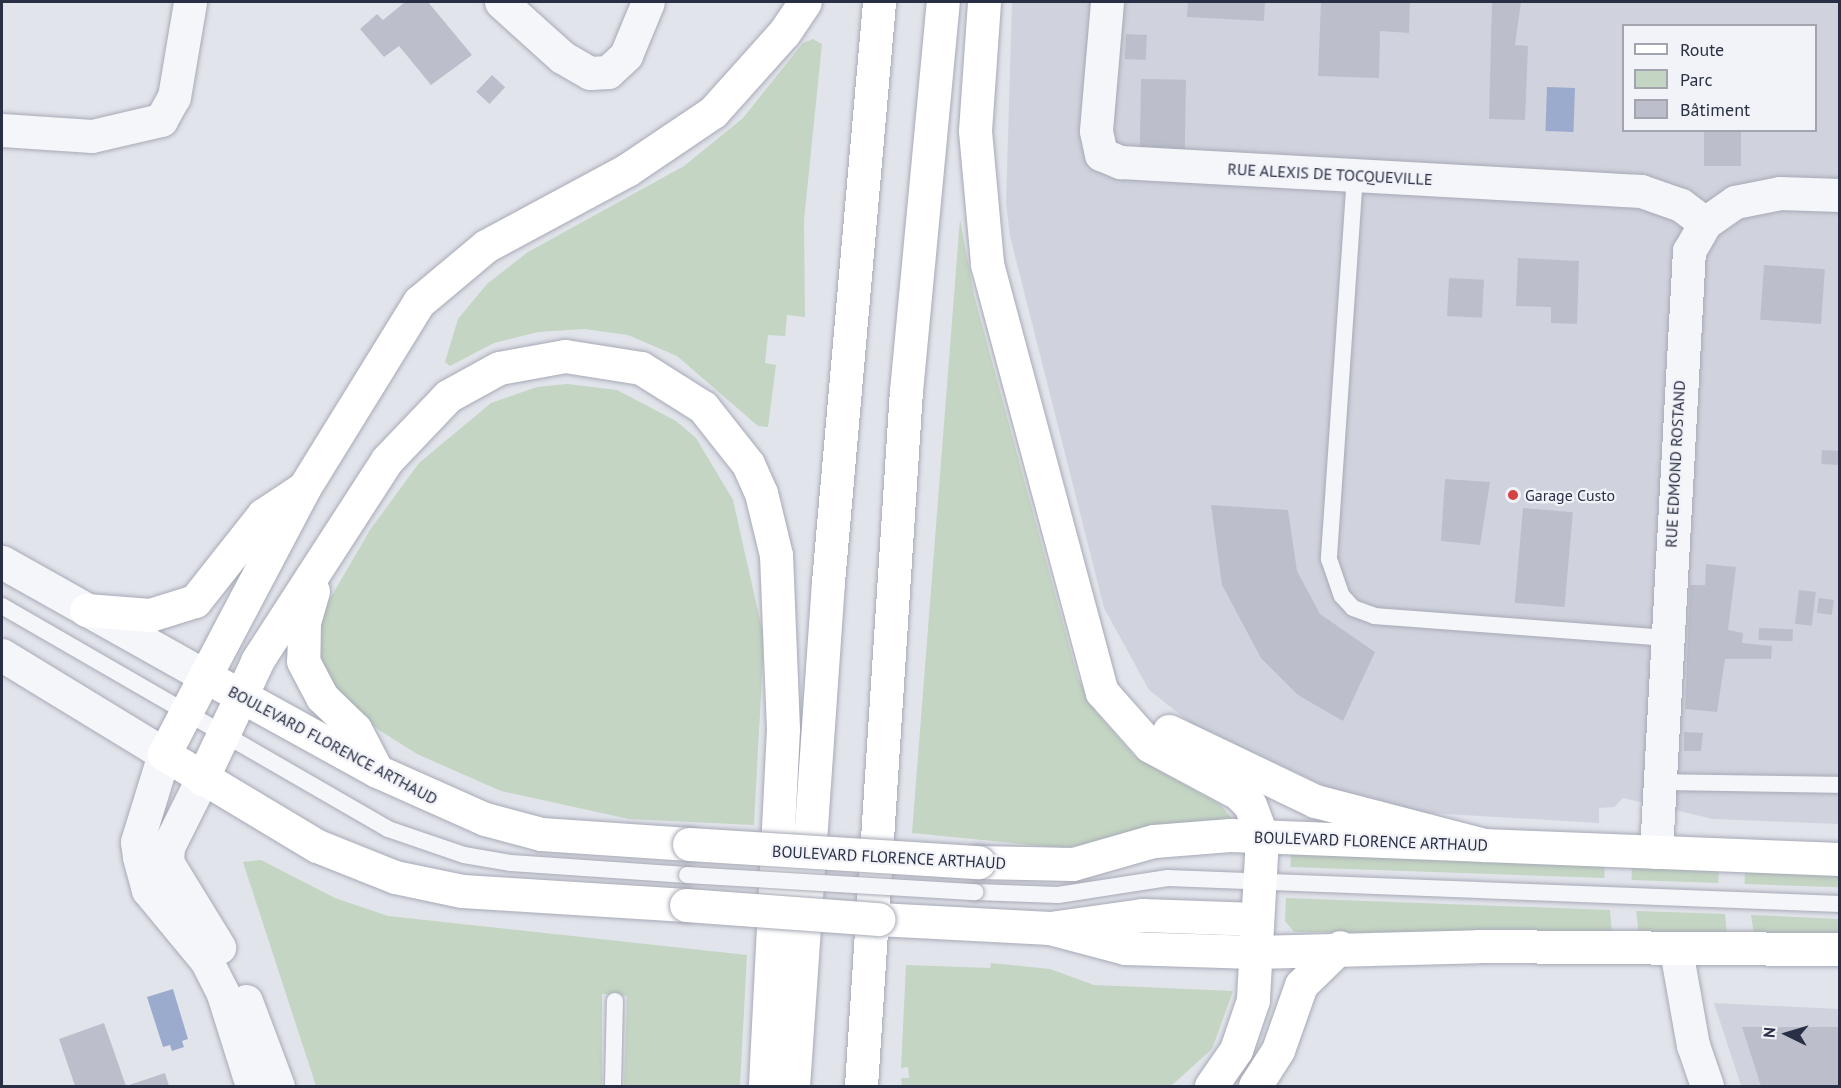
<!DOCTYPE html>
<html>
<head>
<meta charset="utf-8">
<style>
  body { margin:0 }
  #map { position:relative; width:1841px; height:1088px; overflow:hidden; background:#e2e4eb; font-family:"PT Sans",sans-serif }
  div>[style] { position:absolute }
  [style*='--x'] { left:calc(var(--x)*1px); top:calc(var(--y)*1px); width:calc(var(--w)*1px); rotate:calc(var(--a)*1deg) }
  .built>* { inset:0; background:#d0d3dd }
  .green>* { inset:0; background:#c4d5c3; transform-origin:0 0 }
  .water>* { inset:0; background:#9babcd; transform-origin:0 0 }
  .building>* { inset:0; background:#bcbfcb; transform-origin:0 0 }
  .roads { filter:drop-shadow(0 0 2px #a7aab6) drop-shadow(0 0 2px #a7aab6) }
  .service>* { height:16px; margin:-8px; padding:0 8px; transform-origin:8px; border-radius:8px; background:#f5f6f9 }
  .minor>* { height:33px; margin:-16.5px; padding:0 16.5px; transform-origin:16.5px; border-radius:16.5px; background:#f5f6f9 }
  .tertiary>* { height:33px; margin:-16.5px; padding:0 16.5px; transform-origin:16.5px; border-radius:16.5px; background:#f5f6f9 }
  .secondary>* { height:33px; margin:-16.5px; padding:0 16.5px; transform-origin:16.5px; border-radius:16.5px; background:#fff }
  .motorway>* { height:33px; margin:-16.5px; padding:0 16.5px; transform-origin:16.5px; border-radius:16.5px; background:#fff }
  .bridges { filter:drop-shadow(0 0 2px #a7aab6) drop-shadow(0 0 2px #a7aab6) }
  .service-bridge>* { height:16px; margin:-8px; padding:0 8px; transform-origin:8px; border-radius:8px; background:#f5f6f9 }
  .secondary-bridge>* { height:33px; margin:-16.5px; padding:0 16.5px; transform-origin:16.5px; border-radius:16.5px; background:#fff }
  .dots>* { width:16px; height:16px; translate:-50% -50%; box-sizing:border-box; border:3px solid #f2f3f8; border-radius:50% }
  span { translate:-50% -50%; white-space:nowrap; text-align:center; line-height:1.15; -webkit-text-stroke:4.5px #f2f3f8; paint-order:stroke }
  .street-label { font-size:16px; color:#292f44 }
  .poi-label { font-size:16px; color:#292f44 }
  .left { translate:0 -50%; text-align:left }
  .frame { position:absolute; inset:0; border:3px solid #292f44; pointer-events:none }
  .legend { position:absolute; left:1622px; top:24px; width:195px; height:108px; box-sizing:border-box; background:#f2f3f8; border:2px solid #a2a5b0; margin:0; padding:8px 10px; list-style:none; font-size:18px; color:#292f44 }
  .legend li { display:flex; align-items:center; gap:12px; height:30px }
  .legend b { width:30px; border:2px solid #a2a5b0 }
  .north { position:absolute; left:1757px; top:1004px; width:60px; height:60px; -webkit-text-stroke:4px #f2f3f8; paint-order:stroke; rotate:275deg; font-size:16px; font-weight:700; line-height:24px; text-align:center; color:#292f44 }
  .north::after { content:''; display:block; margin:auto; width:21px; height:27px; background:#292f44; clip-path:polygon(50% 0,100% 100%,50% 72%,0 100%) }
</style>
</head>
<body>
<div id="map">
  <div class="built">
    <div style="clip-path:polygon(evenodd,1012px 2px,1839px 2px,1839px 824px,1713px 819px,1623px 798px,1614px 807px,1599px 808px,1599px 823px,1396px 811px,1333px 790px,1191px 723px,1149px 690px,1104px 608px,1010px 236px,1006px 203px,1012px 2px,1624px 26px,1816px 26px,1816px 130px,1624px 130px,1624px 26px)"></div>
    <div style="clip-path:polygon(1714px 1003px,1839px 1009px,1839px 1086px,1741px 1086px)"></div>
  </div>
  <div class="green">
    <div style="clip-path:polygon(813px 39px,822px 44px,804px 220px,805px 317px,787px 315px,785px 336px,768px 335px,765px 363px,776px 365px,768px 427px,758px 426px,677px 356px,628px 335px,584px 329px,538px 332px,494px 343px,450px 366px,445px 362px,458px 319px,487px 284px,528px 252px,684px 166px,743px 118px,803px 43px)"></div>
    <div style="clip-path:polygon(960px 219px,974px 295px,1078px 678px,1095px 711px,1135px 757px,1221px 805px,1233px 820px,1062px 848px,912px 833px)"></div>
    <div style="clip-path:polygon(567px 384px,617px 390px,676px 421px,696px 438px,733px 500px,764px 638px,754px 825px,629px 819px,501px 791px,417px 754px,379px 730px,340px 699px,322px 669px,316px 635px,324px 609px,370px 530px,419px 463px,491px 403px,537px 387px)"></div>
    <div style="left:1291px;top:852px;width:314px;height:15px;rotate:2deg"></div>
    <div style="clip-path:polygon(261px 860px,335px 898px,388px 916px,747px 955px,740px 1086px,624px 1086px,627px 996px,602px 994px,602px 1086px,316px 1086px,243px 862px)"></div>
    <div style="left:1632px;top:865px;width:87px;height:15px;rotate:2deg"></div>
    <div style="left:1745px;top:870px;width:94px;height:14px;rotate:2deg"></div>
    <div style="clip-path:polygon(1286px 898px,1610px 910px,1612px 934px,1294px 932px,1285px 921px)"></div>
    <div style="clip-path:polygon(1636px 911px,1725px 914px,1727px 935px,1639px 934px)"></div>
    <div style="clip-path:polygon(1751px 915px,1839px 919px,1839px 935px,1754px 934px)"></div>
    <div style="clip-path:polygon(991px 963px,1050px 969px,1094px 985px,1233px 991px,1212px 1049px,1171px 1086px,902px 1086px,901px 1078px,909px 1078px,908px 1067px,901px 1068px,906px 965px,990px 968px)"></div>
  </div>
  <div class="water">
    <div style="left:1547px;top:87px;width:28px;height:44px;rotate:2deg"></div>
    <div style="clip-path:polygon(173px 989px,188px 1039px,182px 1041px,184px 1047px,172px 1051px,170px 1045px,163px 1047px,147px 997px)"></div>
  </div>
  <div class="building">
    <div style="clip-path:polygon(405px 2px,428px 2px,472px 55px,431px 85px,399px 46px,384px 57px,360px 29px,377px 14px,383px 20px)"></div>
    <div style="clip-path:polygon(1188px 2px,1265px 2px,1264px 21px,1187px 17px)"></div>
    <div style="clip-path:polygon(1321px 2px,1410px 2px,1409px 33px,1380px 31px,1379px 78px,1318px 76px)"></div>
    <div style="clip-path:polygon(1492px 2px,1521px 2px,1515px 45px,1528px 46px,1525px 120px,1489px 119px)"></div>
    <div style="left:1126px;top:34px;width:21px;height:25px;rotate:3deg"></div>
    <div style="left:492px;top:75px;width:18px;height:23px;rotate:43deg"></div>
    <div style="left:1141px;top:79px;width:45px;height:72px;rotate:1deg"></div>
    <div style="left:1704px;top:130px;width:37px;height:36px"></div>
    <div style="clip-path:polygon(1518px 258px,1579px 261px,1577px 324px,1551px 323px,1551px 307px,1516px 306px)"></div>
    <div style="left:1764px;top:265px;width:61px;height:55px;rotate:4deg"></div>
    <div style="left:1449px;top:278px;width:35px;height:38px;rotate:3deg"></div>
    <div style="left:1822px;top:450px;width:18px;height:14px;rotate:3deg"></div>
    <div style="clip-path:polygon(1445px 479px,1490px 482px,1480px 545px,1441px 541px)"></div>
    <div style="clip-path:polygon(1211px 505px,1288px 510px,1297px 571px,1320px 614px,1375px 652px,1343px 721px,1298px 695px,1261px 658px,1222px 585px)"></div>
    <div style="left:1523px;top:508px;width:50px;height:95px;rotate:5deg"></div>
    <div style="clip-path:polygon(1706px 564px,1736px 567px,1728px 630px,1743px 633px,1742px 643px,1772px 646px,1771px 659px,1725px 659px,1717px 712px,1685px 709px,1690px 585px,1705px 585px)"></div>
    <div style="left:1799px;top:590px;width:17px;height:34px;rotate:7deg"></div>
    <div style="left:1819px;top:598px;width:15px;height:15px;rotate:8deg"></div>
    <div style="left:1759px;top:628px;width:34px;height:12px;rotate:2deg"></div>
    <div style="clip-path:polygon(1684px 732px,1703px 733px,1701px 751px,1684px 751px)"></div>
    <div style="clip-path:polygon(104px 1023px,126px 1086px,75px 1086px,59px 1039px)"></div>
    <div style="clip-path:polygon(1742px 1027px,1840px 1027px,1840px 1086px,1761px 1086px)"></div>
    <div style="clip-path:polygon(165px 1073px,169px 1086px,126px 1086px)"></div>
  </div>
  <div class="roads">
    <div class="service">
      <div style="--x:1355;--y:175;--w:385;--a:93.9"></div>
      <div style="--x:1329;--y:559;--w:39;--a:71"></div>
      <div style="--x:1342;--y:596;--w:16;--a:47"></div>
      <div style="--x:1353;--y:608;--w:23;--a:20"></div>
      <div style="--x:1375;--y:616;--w:292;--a:4.3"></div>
      <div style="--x:2;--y:606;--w:446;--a:30"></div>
      <div style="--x:388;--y:829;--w:80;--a:18.9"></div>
      <div style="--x:464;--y:855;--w:48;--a:9.7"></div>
      <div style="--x:511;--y:863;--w:176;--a:3.9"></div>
      <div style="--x:1659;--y:782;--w:181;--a:0.9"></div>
      <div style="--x:976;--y:892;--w:82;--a:2.1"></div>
      <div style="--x:1058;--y:895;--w:111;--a:-8.8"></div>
      <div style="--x:1168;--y:878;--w:673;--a:2.22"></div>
      <div style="--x:613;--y:1086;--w:85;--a:-88.7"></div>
    </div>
    <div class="minor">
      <div style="--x:501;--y:2;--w:82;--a:42"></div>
      <div style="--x:562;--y:57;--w:32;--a:30"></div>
      <div style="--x:590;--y:73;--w:18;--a:-3"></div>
      <div style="--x:608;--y:72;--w:25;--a:-43"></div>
      <div style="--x:626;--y:55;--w:57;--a:-67.5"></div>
      <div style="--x:1107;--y:2;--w:129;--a:94.9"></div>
      <div style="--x:1096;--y:131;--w:24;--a:78"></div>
      <div style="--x:1101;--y:154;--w:21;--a:23"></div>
      <div style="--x:1120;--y:162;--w:522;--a:3.19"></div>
      <div style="--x:1641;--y:191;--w:42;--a:19.3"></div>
      <div style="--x:1681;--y:205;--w:30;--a:37"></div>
      <div style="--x:2;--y:130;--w:90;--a:3.8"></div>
      <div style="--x:92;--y:136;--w:71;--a:-13.1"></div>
      <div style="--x:161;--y:120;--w:26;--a:-61"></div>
      <div style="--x:174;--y:97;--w:96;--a:-80.4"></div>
      <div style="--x:164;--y:754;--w:92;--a:107.1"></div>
      <div style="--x:137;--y:842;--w:15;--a:82"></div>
      <div style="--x:139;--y:857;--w:34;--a:75"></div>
      <div style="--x:148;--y:890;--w:91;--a:50.4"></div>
      <div style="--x:206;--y:960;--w:38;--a:63"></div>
      <div style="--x:223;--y:994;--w:96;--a:72.5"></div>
      <div style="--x:202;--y:779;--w:76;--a:116.6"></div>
      <div style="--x:168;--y:847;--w:15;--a:94"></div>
      <div style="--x:167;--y:862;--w:100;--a:58.5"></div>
      <div style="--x:1656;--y:852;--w:602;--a:-86.86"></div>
      <div style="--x:1689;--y:251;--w:32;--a:-60"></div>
      <div style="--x:1705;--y:223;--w:37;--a:-35"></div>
      <div style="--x:1735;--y:202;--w:46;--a:-11.3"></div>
      <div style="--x:1780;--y:193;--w:60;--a:1.9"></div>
      <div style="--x:1676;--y:950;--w:97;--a:79.9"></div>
      <div style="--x:1693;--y:1045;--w:43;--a:71.1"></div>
      <div style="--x:246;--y:1001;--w:91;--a:69.4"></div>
    </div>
    <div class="tertiary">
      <div style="--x:2;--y:562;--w:233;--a:29.3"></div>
      <div style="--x:2;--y:655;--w:190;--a:31.4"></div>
    </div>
    <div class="secondary">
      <div style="--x:202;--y:779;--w:92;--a:-64.8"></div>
      <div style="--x:978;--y:862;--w:95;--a:1.2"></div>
      <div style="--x:1073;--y:864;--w:84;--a:-15.9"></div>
      <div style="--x:1154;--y:841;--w:76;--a:-4.5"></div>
      <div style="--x:1230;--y:835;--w:610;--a:2.25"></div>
      <div style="--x:686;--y:905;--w:224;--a:-176.4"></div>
      <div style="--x:462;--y:891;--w:68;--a:-168.2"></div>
      <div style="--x:395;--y:877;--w:84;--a:-158.3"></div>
      <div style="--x:317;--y:846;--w:179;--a:-149"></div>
      <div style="--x:164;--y:754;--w:88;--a:-62.3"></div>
      <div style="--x:205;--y:676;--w:196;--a:28.9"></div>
      <div style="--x:377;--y:771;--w:118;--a:24"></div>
      <div style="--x:485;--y:819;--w:58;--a:15"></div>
      <div style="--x:541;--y:834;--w:148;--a:3.9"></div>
      <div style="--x:878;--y:919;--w:172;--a:3"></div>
      <div style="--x:1050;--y:928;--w:93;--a:-8"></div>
      <div style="--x:1142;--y:915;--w:115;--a:2"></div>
      <div style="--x:1050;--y:928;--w:78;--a:14.9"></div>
      <div style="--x:1125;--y:948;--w:130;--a:1.8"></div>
      <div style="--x:1255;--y:952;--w:223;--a:-1.5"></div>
      <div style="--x:1478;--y:946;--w:362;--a:0.5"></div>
    </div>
    <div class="motorway">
      <div style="--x:984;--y:2;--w:129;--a:94"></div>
      <div style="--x:975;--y:131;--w:134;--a:84.8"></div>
      <div style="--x:987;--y:264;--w:443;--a:75"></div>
      <div style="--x:1102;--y:692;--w:72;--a:48.4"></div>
      <div style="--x:1150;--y:746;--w:100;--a:28.1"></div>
      <div style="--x:1238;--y:793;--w:17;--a:45"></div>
      <div style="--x:1250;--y:805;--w:34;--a:69"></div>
      <div style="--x:1262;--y:837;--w:163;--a:93.2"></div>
      <div style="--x:1253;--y:1000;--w:53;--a:108.8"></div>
      <div style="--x:1236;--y:1050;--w:44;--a:124.8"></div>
      <div style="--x:313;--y:591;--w:32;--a:106"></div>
      <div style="--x:304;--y:622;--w:39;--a:91"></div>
      <div style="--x:303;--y:661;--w:41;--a:62.2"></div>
      <div style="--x:322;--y:697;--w:46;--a:44.1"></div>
      <div style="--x:355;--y:729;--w:47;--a:62.4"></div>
      <div style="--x:86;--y:610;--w:64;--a:4.5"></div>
      <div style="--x:150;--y:615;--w:47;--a:-17.3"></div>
      <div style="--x:195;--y:601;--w:110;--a:-51.7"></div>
      <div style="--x:263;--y:515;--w:47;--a:-33.7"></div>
      <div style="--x:205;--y:676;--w:212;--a:-62.2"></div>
      <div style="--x:304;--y:488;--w:219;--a:-58.3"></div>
      <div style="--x:419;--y:302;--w:87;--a:-39.9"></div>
      <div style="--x:486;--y:246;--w:160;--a:-28.3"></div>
      <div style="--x:627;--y:170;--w:104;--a:-34"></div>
      <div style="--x:713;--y:112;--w:106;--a:-48.1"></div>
      <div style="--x:784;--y:33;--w:37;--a:-56"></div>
      <div style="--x:241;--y:696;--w:38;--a:-65"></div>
      <div style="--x:257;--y:661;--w:239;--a:-57.1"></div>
      <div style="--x:387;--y:460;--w:88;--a:-46.4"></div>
      <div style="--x:448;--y:396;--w:58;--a:-28.8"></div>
      <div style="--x:499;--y:368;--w:67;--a:-10.3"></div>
      <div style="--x:565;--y:356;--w:77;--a:9"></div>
      <div style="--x:641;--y:368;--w:73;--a:32.2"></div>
      <div style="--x:703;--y:407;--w:73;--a:51.7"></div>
      <div style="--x:748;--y:464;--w:32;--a:66"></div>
      <div style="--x:761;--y:493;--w:64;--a:76.4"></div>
      <div style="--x:776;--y:555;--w:174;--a:87.7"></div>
      <div style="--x:783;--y:729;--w:357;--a:92.9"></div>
      <div style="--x:1169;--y:731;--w:162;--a:25.6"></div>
      <div style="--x:1315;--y:801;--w:175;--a:14.6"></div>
      <div style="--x:793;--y:1086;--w:505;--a:-86.03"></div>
      <div style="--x:828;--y:582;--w:582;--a:-84.97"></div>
      <div style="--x:861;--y:1086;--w:696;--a:-86.3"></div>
      <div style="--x:906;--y:391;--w:391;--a:-84.6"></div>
      <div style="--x:1255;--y:1086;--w:43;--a:-57.4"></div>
      <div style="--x:1278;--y:1050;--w:69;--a:-70.5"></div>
      <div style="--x:1301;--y:985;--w:54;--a:-44.3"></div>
    </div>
  </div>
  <div class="bridges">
    <div class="service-bridge">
      <div style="--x:687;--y:875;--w:289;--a:3.4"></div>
    </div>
    <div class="secondary-bridge">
      <div style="--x:689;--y:844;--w:290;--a:3.6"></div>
      <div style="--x:686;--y:905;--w:193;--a:4.2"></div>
    </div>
  </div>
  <div class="dots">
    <div style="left:1513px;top:495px;background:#d64241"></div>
  </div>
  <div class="street-label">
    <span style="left:1330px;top:174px;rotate:3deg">RUE ALEXIS DE TOCQUEVILLE</span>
    <span style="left:1675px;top:464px;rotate:-87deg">RUE EDMOND ROSTAND</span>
    <span style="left:333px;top:745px;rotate:28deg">BOULEVARD FLORENCE ARTHAUD</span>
    <span style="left:1371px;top:841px;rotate:2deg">BOULEVARD FLORENCE ARTHAUD</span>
    <span style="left:889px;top:857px;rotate:3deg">BOULEVARD FLORENCE ARTHAUD</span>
  </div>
  <div class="poi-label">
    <span class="left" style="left:1525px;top:495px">Garage Custo</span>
  </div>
  <div class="frame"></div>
  <ul class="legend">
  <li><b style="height:8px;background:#fff"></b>Route</li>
  <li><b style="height:16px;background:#c4d5c3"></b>Parc</li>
  <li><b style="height:16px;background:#bcbfcb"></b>Bâtiment</li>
  </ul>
  <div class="north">N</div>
</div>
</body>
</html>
